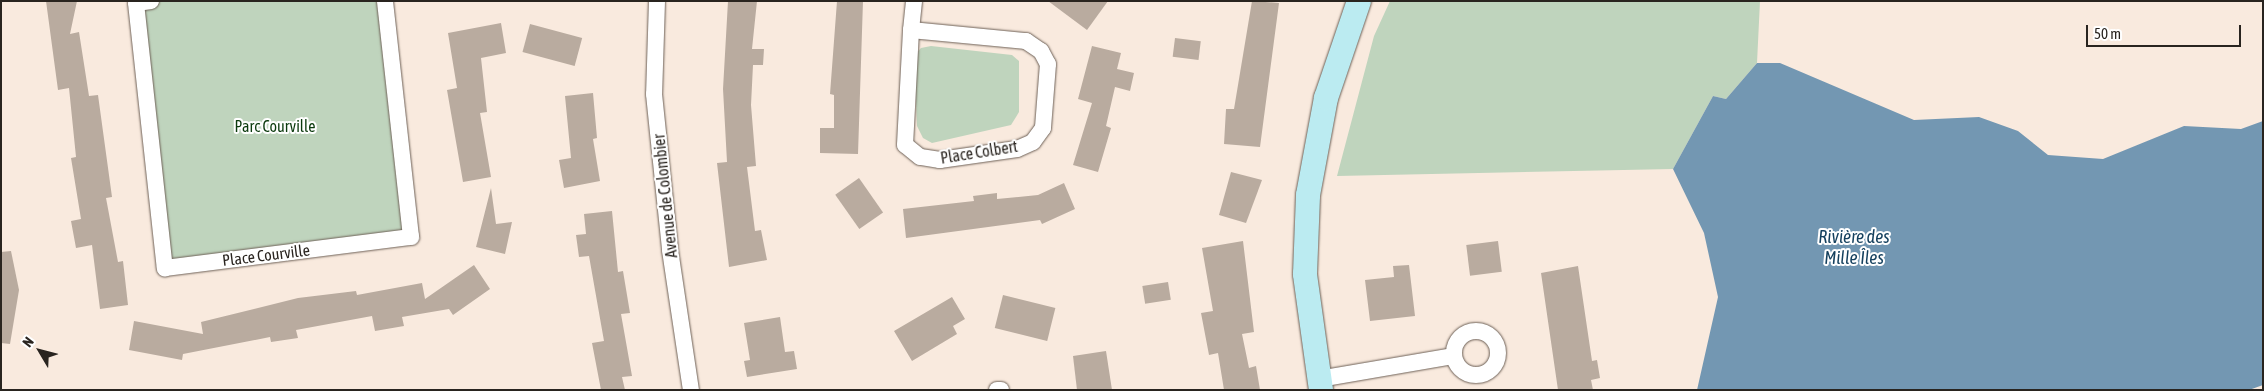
<!DOCTYPE html>
<html>
<head>
<meta charset="utf-8">
<style>
  body { margin:0 }
  #map { position:relative; width:2264px; height:391px; overflow:hidden; background:#f9eade; font-family:"Asap Condensed",sans-serif }
  div>[style] { position:absolute }
  [style*='--x'] { left:calc(var(--x)*1px); top:calc(var(--y)*1px); width:calc(var(--w)*1px); rotate:calc(var(--a)*1deg) }
  .green>* { inset:0; background:#bfd4bd }
  .water>* { inset:0; background:#7397b2 }
  .building>* { inset:0; background:#b9ab9f; transform-origin:0 0 }
  .roads { filter:drop-shadow(0 0 1px #6e6157) drop-shadow(0 0 1px #6e6157) }
  .minor>* { height:16px; margin:-8px; padding:0 8px; transform-origin:8px; border-radius:8px; background:#fff }
  .minor>.ring { margin:-8px; padding:0; box-sizing:content-box; background:none; border:16px solid #fff; border-radius:50% }
  .secondary>* { height:24px; margin:-12px; padding:0 12px; transform-origin:12px; border-radius:12px; background:#bbebf1 }
  span { translate:-50% -50%; white-space:nowrap; text-align:center; line-height:1.15; -webkit-text-stroke:4px #fff; paint-order:stroke }
  .park-label { font-size:16px; color:#0b3a0d }
  .street-label { font-size:16px; color:#29241f }
  .water-label { font-size:18px; color:#14405e; font-style:italic }
  .frame { position:absolute; inset:0; border:2px solid #29241f; pointer-events:none }
  .north { position:absolute; left:15px; top:326px; width:50px; height:50px; -webkit-text-stroke:4px #fff; paint-order:stroke; rotate:307deg; font-size:14px; font-weight:700; line-height:20px; text-align:center; color:#29241f }
  .north::after { content:''; display:block; margin:auto; width:18px; height:22px; background:#29241f; clip-path:polygon(50% 0,100% 100%,50% 72%,0 100%) }
  .scale { position:absolute; left:2086px; top:25px; width:155px; height:22px; box-sizing:border-box; border:2px solid #29241f; border-top:0; padding-left:6px; font-size:15px; line-height:18px; white-space:nowrap; color:#29241f; -webkit-text-stroke:4px #fff; paint-order:stroke }
</style>
</head>
<body>
<div id="map">
  <div class="green">
    <div style="clip-path:polygon(151px 1px,384px 1px,416px 236px,165px 264px,136px 3px)"></div>
    <div style="clip-path:polygon(1390px 1px,1760px 1px,1757px 63px,1726px 99px,1713px 96px,1673px 169px,1337px 176px,1374px 36px)"></div>
    <div style="clip-path:polygon(931px 46px,1012px 55px,1019px 61px,1019px 112px,1011px 125px,932px 143px,923px 138px,917px 126px,914px 56px,921px 48px)"></div>
  </div>
  <div class="water">
    <div style="clip-path:polygon(1757px 63px,1780px 63px,1914px 120px,1979px 117px,2018px 131px,2048px 155px,2103px 159px,2184px 126px,2241px 129px,2263px 121px,2263px 385px,2249px 390px,1697px 390px,1718px 297px,1704px 233px,1673px 169px,1713px 96px,1726px 99px)"></div>
  </div>
  <div class="building">
    <div style="clip-path:polygon(46px 1px,77px 1px,70px 34px,79px 32px,89px 96px,98px 95px,112px 197px,106px 198px,118px 262px,123px 261px,128px 305px,100px 309px,92px 245px,76px 248px,71px 221px,81px 219px,71px 158px,76px 157px,69px 88px,58px 90px)"></div>
    <div style="clip-path:polygon(728px 1px,757px 1px,752px 49px,764px 49px,763px 65px,753px 65px,751px 105px,756px 166px,747px 167px,755px 231px,761px 230px,767px 260px,729px 267px,717px 163px,727px 162px,723px 89px)"></div>
    <div style="clip-path:polygon(837px 1px,863px 1px,858px 154px,820px 153px,820px 128px,834px 128px,834px 95px,830px 94px)"></div>
    <div style="clip-path:polygon(1048px 1px,1108px 1px,1087px 30px)"></div>
    <div style="clip-path:polygon(1252px 1px,1279px 3px,1260px 147px,1224px 144px,1226px 109px,1234px 109px)"></div>
    <div style="clip-path:polygon(501px 23px,506px 53px,481px 58px,487px 112px,480px 113px,491px 177px,463px 182px,447px 90px,457px 88px,448px 33px)"></div>
    <div style="left:530px;top:24px;width:54px;height:29px;rotate:15deg"></div>
    <div style="left:1175px;top:38px;width:26px;height:19px;rotate:7deg"></div>
    <div style="clip-path:polygon(1092px 46px,1121px 53px,1117px 69px,1134px 73px,1130px 91px,1115px 87px,1106px 126px,1111px 128px,1098px 172px,1073px 165px,1092px 103px,1078px 99px)"></div>
    <div style="clip-path:polygon(593px 93px,597px 138px,593px 139px,600px 181px,564px 188px,559px 160px,571px 158px,565px 96px)"></div>
    <div style="clip-path:polygon(1231px 172px,1262px 180px,1246px 223px,1219px 215px)"></div>
    <div style="left:859px;top:178px;width:42px;height:29px;rotate:55deg"></div>
    <div style="clip-path:polygon(1064px 183px,1075px 209px,1042px 224px,1040px 220px,906px 238px,903px 209px,974px 201px,973px 196px,997px 193px,997px 199px,1038px 195px)"></div>
    <div style="clip-path:polygon(491px 188px,496px 224px,512px 222px,505px 254px,476px 247px)"></div>
    <div style="clip-path:polygon(612px 211px,618px 272px,623px 271px,630px 313px,621px 314px,632px 376px,622px 377px,625px 390px,601px 390px,592px 343px,604px 341px,589px 256px,579px 257px,576px 235px,586px 234px,584px 214px)"></div>
    <div style="clip-path:polygon(1243px 241px,1254px 332px,1242px 334px,1249px 368px,1256px 366px,1260px 390px,1224px 390px,1218px 353px,1209px 355px,1201px 313px,1213px 311px,1202px 248px)"></div>
    <div style="left:1498px;top:241px;width:31px;height:32px;rotate:83deg"></div>
    <div style="clip-path:polygon(11px 251px,19px 290px,10px 344px,1px 343px,1px 252px)"></div>
    <div style="clip-path:polygon(474px 265px,490px 289px,453px 315px,449px 309px,402px 317px,404px 326px,375px 331px,372px 316px,296px 330px,298px 338px,271px 342px,270px 337px,183px 354px,182px 360px,129px 350px,134px 321px,203px 334px,201px 322px,298px 298px,356px 291px,357px 295px,422px 283px,425px 299px)"></div>
    <div style="clip-path:polygon(1409px 265px,1415px 316px,1370px 321px,1365px 280px,1394px 277px,1393px 266px)"></div>
    <div style="clip-path:polygon(1578px 266px,1592px 361px,1597px 360px,1600px 378px,1591px 380px,1593px 390px,1558px 390px,1541px 273px)"></div>
    <div style="left:1168px;top:282px;width:18px;height:26px;rotate:81deg"></div>
    <div style="left:1003px;top:295px;width:54px;height:34px;rotate:14deg"></div>
    <div style="clip-path:polygon(952px 297px,965px 319px,953px 326px,957px 334px,912px 361px,894px 331px)"></div>
    <div style="clip-path:polygon(780px 317px,785px 352px,794px 351px,797px 369px,747px 377px,744px 361px,750px 360px,744px 323px)"></div>
    <div style="clip-path:polygon(1106px 351px,1112px 390px,1077px 390px,1073px 356px)"></div>
  </div>
  <div class="roads">
    <div class="minor">
      <div style="--x:151;--y:1;--w:15;--a:172"></div>
      <div style="--x:136;--y:3;--w:267;--a:83.8"></div>
      <div style="--x:165;--y:268;--w:248;--a:-7.2"></div>
      <div style="--x:411;--y:237;--w:237;--a:-96.3"></div>
      <div style="--x:657;--y:1;--w:93;--a:91.8"></div>
      <div style="--x:654;--y:94;--w:157;--a:84.1"></div>
      <div style="--x:670;--y:250;--w:142;--a:81.5"></div>
      <div style="--x:911;--y:30;--w:116;--a:5.5"></div>
      <div style="--x:1026;--y:41;--w:18;--a:34"></div>
      <div style="--x:1041;--y:51;--w:15;--a:62"></div>
      <div style="--x:1048;--y:64;--w:64;--a:94.5"></div>
      <div style="--x:1043;--y:128;--w:17;--a:126"></div>
      <div style="--x:1033;--y:142;--w:17;--a:156"></div>
      <div style="--x:1017;--y:149;--w:78;--a:171.9"></div>
      <div style="--x:940;--y:160;--w:20;--a:-171"></div>
      <div style="--x:920;--y:157;--w:19;--a:-141"></div>
      <div style="--x:905;--y:145;--w:115;--a:-87"></div>
      <div style="--x:911;--y:30;--w:29;--a:-84"></div>
      <div class="ring" style="left:1454px;top:331px;width:28px;height:28px"></div>
      <div style="--x:1319;--y:379;--w:137;--a:-9.7"></div>
      <div style="--x:997;--y:390;--w:4;--a:0"></div>
    </div>
    <div class="secondary">
      <div style="--x:1321;--y:390;--w:117;--a:-97.9"></div>
      <div style="--x:1305;--y:274;--w:79;--a:-87.8"></div>
      <div style="--x:1308;--y:195;--w:99;--a:-79.5"></div>
      <div style="--x:1326;--y:98;--w:102;--a:-71.2"></div>
    </div>
  </div>
  <div class="park-label">
    <span style="left:275px;top:126px">Parc Courville</span>
  </div>
  <div class="street-label">
    <span style="left:979px;top:152px;rotate:-9deg">Place Colbert</span>
    <span style="left:665px;top:196px;rotate:-96deg">Avenue de Colombier</span>
    <span style="left:266px;top:255px;rotate:-7deg">Place Courville</span>
  </div>
  <div class="water-label">
    <span style="left:1854px;top:248px">Rivière des<br>Mille Îles</span>
  </div>
  <div class="frame"></div>
  <div class="north">N</div>
  <div class="scale">50 m</div>
</div>
</body>
</html>
